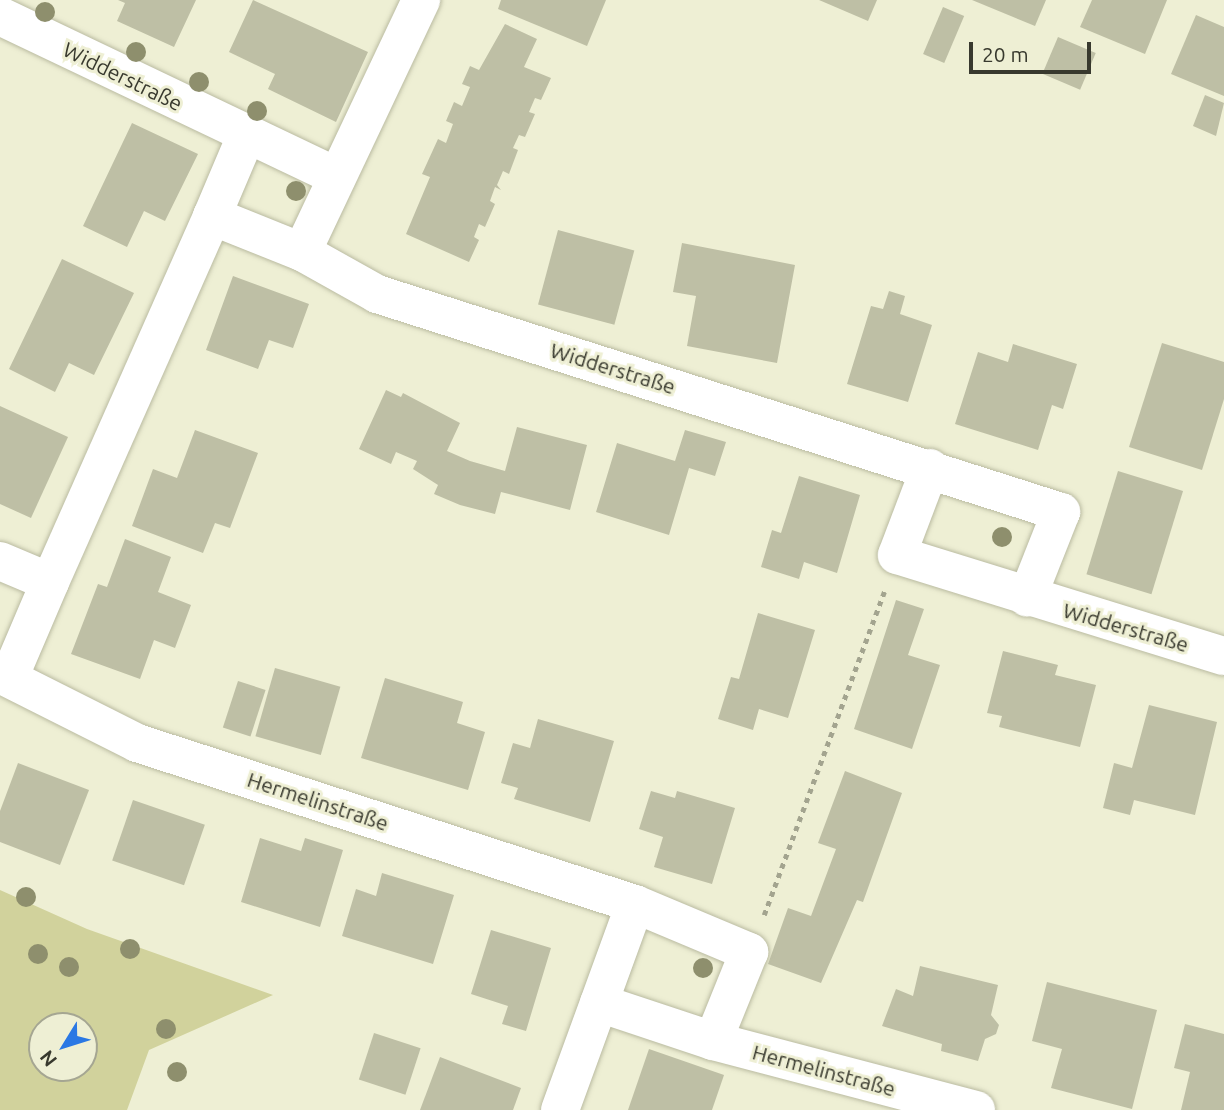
<!DOCTYPE html>
<html>
<head>
<meta charset="utf-8">
<style>
  body { margin:0 }
  #map { position:relative; width:1224px; height:1110px; overflow:hidden; background:#eeefd4; font-family:Ubuntu,sans-serif }
  div>[style] { position:absolute }
  [style*='--x'] { left:calc(var(--x)*1px); top:calc(var(--y)*1px); width:calc(var(--w)*1px); rotate:calc(var(--a)*1deg) }
  .green>* { inset:0; background:#d1d29c }
  .building>* { inset:0; background:#bebfa5; transform-origin:0 0 }
  .path>* { height:4.5px; margin-top:-2.25px; transform-origin:0; background:repeating-linear-gradient(90deg,#a3a48f 0 5px,transparent 0 10px) }
  .roads { filter:drop-shadow(0 0 2px #babba1) drop-shadow(0 0 2px #babba1) }
  .minor>* { height:38px; margin:-19px; padding:0 19px; transform-origin:19px; border-radius:19px; background:#fff }
  .trees>* { width:20px; height:20px; margin:-10px; border-radius:50%; background:#8e8f6d }
  span { translate:-50% -50%; white-space:nowrap; text-align:center; line-height:1.15; -webkit-text-stroke:6px #eeefd4; paint-order:stroke }
  .street-label { font-size:21px; color:#38392e }
  .north { position:absolute; left:28px; top:1012px; width:70px; height:70px; box-sizing:border-box; background:#eeefd4; border:2px solid #a5a692; border-radius:50%; rotate:232deg; font-size:19px; font-weight:700; line-height:28px; text-align:center; color:#38392e }
  .north::after { content:''; display:block; margin:auto; width:24px; height:32px; background:#2a78e4; clip-path:polygon(50% 0,100% 100%,50% 72%,0 100%) }
  .scale { position:absolute; left:969px; top:42px; width:122px; height:32px; box-sizing:border-box; border:4px solid #38392e; border-top:0; padding-left:9px; font-size:21px; line-height:24px; white-space:nowrap; color:#38392e; -webkit-text-stroke:5px #eeefd4; paint-order:stroke }
</style>
</head>
<body>
<div id="map">
  <div class="green">
    <div style="clip-path:polygon(evenodd,0 890px,87px 929px,273px 995px,149px 1050px,127px 1110px,0 1110px,0 890px,42px 1026px,84px 1026px,84px 1068px,42px 1068px,42px 1026px)"></div>
  </div>
  <div class="building">
    <div style="clip-path:polygon(118px 0,196px 0,174px 47px,117px 21px,125px 3px)"></div>
    <div style="clip-path:polygon(253px 0,368px 52px,336px 122px,268px 89px,275px 74px,229px 52px)"></div>
    <div style="clip-path:polygon(501px 0,606px 0,587px 46px,498px 9px)"></div>
    <div style="clip-path:polygon(819px 0,877px 0,868px 21px)"></div>
    <div style="clip-path:polygon(972px 0,1046px 0,1035px 26px)"></div>
    <div style="clip-path:polygon(1092px 0,1167px 0,1145px 54px,1080px 27px)"></div>
    <div style="left:943px;top:7px;width:23px;height:51px;rotate:23deg"></div>
    <div style="clip-path:polygon(1196px 15px,1224px 27px,1224px 96px,1171px 74px)"></div>
    <div style="clip-path:polygon(505px 24px,537px 39px,524px 67px,551px 78px,541px 100px,535px 98px,529px 112px,535px 114px,525px 137px,519px 135px,513px 148px,518px 150px,509px 174px,503px 171px,497px 185px,501px 190px,495px 187px,490px 201px,495px 204px,485px 227px,479px 224px,474px 237px,479px 240px,469px 262px,406px 234px,430px 177px,422px 174px,438px 139px,446px 143px,453px 124px,446px 121px,454px 102px,462px 106px,470px 87px,462px 84px,470px 66px,479px 70px)"></div>
    <div style="left:1058px;top:37px;width:41px;height:40px;rotate:23deg"></div>
    <div style="clip-path:polygon(1205px 95px,1224px 103px,1216px 136px,1193px 126px)"></div>
    <div style="clip-path:polygon(132px 123px,198px 154px,165px 221px,144px 211px,127px 247px,83px 226px)"></div>
    <div style="left:558px;top:230px;width:79px;height:77px;rotate:15deg"></div>
    <div style="clip-path:polygon(682px 243px,795px 265px,777px 363px,687px 346px,696px 296px,673px 292px)"></div>
    <div style="clip-path:polygon(62px 259px,134px 293px,94px 375px,69px 363px,55px 392px,9px 369px)"></div>
    <div style="clip-path:polygon(233px 276px,309px 304px,293px 348px,269px 340px,258px 369px,206px 350px)"></div>
    <div style="clip-path:polygon(889px 291px,905px 296px,900px 314px,932px 325px,908px 402px,847px 384px,871px 306px,883px 309px)"></div>
    <div style="clip-path:polygon(1162px 343px,1224px 362px,1224px 399px,1202px 470px,1129px 447px)"></div>
    <div style="clip-path:polygon(1013px 344px,1077px 364px,1063px 409px,1052px 405px,1038px 450px,955px 424px,978px 352px,1008px 362px)"></div>
    <div style="clip-path:polygon(386px 390px,401px 397px,403px 393px,460px 423px,447px 451px,470px 461px,505px 471px,517px 427px,587px 445px,570px 510px,501px 492px,495px 514px,460px 505px,434px 494px,438px 485px,413px 469px,417px 461px,396px 452px,391px 464px,359px 449px)"></div>
    <div style="clip-path:polygon(0 406px,68px 437px,31px 518px,0 504px)"></div>
    <div style="clip-path:polygon(195px 430px,258px 453px,230px 528px,215px 523px,203px 553px,132px 526px,153px 469px,177px 478px)"></div>
    <div style="clip-path:polygon(685px 430px,726px 442px,715px 476px,689px 468px,669px 535px,596px 512px,617px 443px,675px 461px)"></div>
    <div style="left:1118px;top:471px;width:68px;height:108px;rotate:17deg"></div>
    <div style="clip-path:polygon(799px 476px,860px 495px,837px 573px,804px 562px,799px 579px,761px 567px,772px 530px,781px 533px)"></div>
    <div style="clip-path:polygon(125px 539px,171px 557px,158px 592px,191px 605px,175px 648px,154px 640px,140px 679px,71px 654px,98px 584px,107px 587px)"></div>
    <div style="clip-path:polygon(896px 600px,924px 609px,908px 655px,940px 665px,912px 749px,854px 729px)"></div>
    <div style="clip-path:polygon(758px 613px,815px 630px,788px 718px,759px 709px,753px 730px,718px 719px,731px 677px,739px 679px)"></div>
    <div style="clip-path:polygon(1003px 651px,1058px 665px,1055px 675px,1096px 685px,1080px 747px,999px 727px,1002px 716px,987px 713px)"></div>
    <div style="left:275px;top:668px;width:68px;height:71px;rotate:16deg"></div>
    <div style="clip-path:polygon(385px 678px,463px 702px,457px 723px,485px 732px,468px 790px,361px 758px)"></div>
    <div style="left:238px;top:681px;width:29px;height:49px;rotate:18deg"></div>
    <div style="clip-path:polygon(1149px 705px,1217px 722px,1195px 815px,1134px 800px,1130px 815px,1103px 808px,1114px 763px,1132px 768px)"></div>
    <div style="clip-path:polygon(538px 719px,614px 741px,590px 822px,514px 799px,518px 788px,501px 783px,513px 743px,530px 748px)"></div>
    <div style="clip-path:polygon(18px 763px,89px 790px,60px 865px,0 842px,0 811px)"></div>
    <div style="clip-path:polygon(845px 771px,902px 793px,863px 902px,857px 900px,821px 983px,768px 964px,788px 908px,811px 916px,836px 849px,818px 843px)"></div>
    <div style="clip-path:polygon(651px 791px,675px 798px,677px 791px,735px 808px,712px 884px,654px 867px,663px 837px,639px 829px)"></div>
    <div style="left:133px;top:800px;width:76px;height:64px;rotate:19deg"></div>
    <div style="clip-path:polygon(260px 838px,301px 851px,305px 838px,343px 850px,320px 927px,241px 902px)"></div>
    <div style="clip-path:polygon(382px 873px,454px 895px,433px 964px,342px 936px,356px 889px,376px 896px)"></div>
    <div style="clip-path:polygon(491px 930px,551px 948px,526px 1031px,502px 1024px,508px 1006px,471px 994px)"></div>
    <div style="clip-path:polygon(920px 966px,998px 985px,991px 1015px,999px 1025px,996px 1034px,985px 1039px,978px 1061px,941px 1051px,942px 1044px,882px 1026px,896px 989px,913px 996px)"></div>
    <div style="clip-path:polygon(1047px 982px,1157px 1010px,1132px 1109px,1051px 1088px,1062px 1049px,1032px 1041px)"></div>
    <div style="clip-path:polygon(1185px 1024px,1224px 1034px,1224px 1110px,1181px 1110px,1190px 1072px,1174px 1068px)"></div>
    <div style="left:374px;top:1033px;width:49px;height:49px;rotate:18deg"></div>
    <div style="clip-path:polygon(649px 1049px,724px 1075px,712px 1110px,628px 1110px)"></div>
    <div style="clip-path:polygon(440px 1057px,521px 1088px,513px 1110px,420px 1110px)"></div>
  </div>
  <div class="path">
    <div style="--x:764;--y:915;--w:345;--a:-69.6"></div>
  </div>
  <div class="roads">
    <div class="minor">
      <div style="--x:0;--y:16;--w:371;--a:25.5"></div>
      <div style="--x:246;--y:136;--w:87;--a:113"></div>
      <div style="--x:212;--y:216;--w:97;--a:21.8"></div>
      <div style="--x:302;--y:252;--w:86;--a:29.2"></div>
      <div style="--x:377;--y:294;--w:718;--a:17.68"></div>
      <div style="--x:1061;--y:512;--w:92;--a:111.6"></div>
      <div style="--x:302;--y:252;--w:279;--a:-64.7"></div>
      <div style="--x:930;--y:468;--w:93;--a:110.8"></div>
      <div style="--x:897;--y:555;--w:342;--a:17.2"></div>
      <div style="--x:0;--y:561;--w:54;--a:22.8"></div>
      <div style="--x:50;--y:582;--w:104;--a:113.1"></div>
      <div style="--x:50;--y:582;--w:400;--a:-66.1"></div>
      <div style="--x:0;--y:674;--w:153;--a:26.7"></div>
      <div style="--x:137;--y:743;--w:523;--a:17.92"></div>
      <div style="--x:599;--y:1003;--w:120;--a:18.4"></div>
      <div style="--x:713;--y:1041;--w:272;--a:14.7"></div>
      <div style="--x:560;--y:1110;--w:219;--a:-70"></div>
      <div style="--x:635;--y:904;--w:124;--a:22.8"></div>
      <div style="--x:749;--y:952;--w:96;--a:112"></div>
    </div>
  </div>
  <div class="trees">
    <div style="left:45px;top:12px"></div>
    <div style="left:136px;top:52px"></div>
    <div style="left:199px;top:82px"></div>
    <div style="left:257px;top:111px"></div>
    <div style="left:296px;top:191px"></div>
    <div style="left:1002px;top:537px"></div>
    <div style="left:26px;top:897px"></div>
    <div style="left:130px;top:949px"></div>
    <div style="left:38px;top:954px"></div>
    <div style="left:69px;top:967px"></div>
    <div style="left:703px;top:968px"></div>
    <div style="left:166px;top:1029px"></div>
    <div style="left:177px;top:1072px"></div>
  </div>
  <div class="street-label">
    <span style="left:123px;top:76px;rotate:26deg">Widderstraße</span>
    <span style="left:613px;top:368px;rotate:17deg">Widderstraße</span>
    <span style="left:1126px;top:627px;rotate:16deg">Widderstraße</span>
    <span style="left:318px;top:801px;rotate:18deg">Hermelinstraße</span>
    <span style="left:824px;top:1070px;rotate:15deg">Hermelinstraße</span>
  </div>
  <div class="north">N</div>
  <div class="scale">20 m</div>
</div>
</body>
</html>
